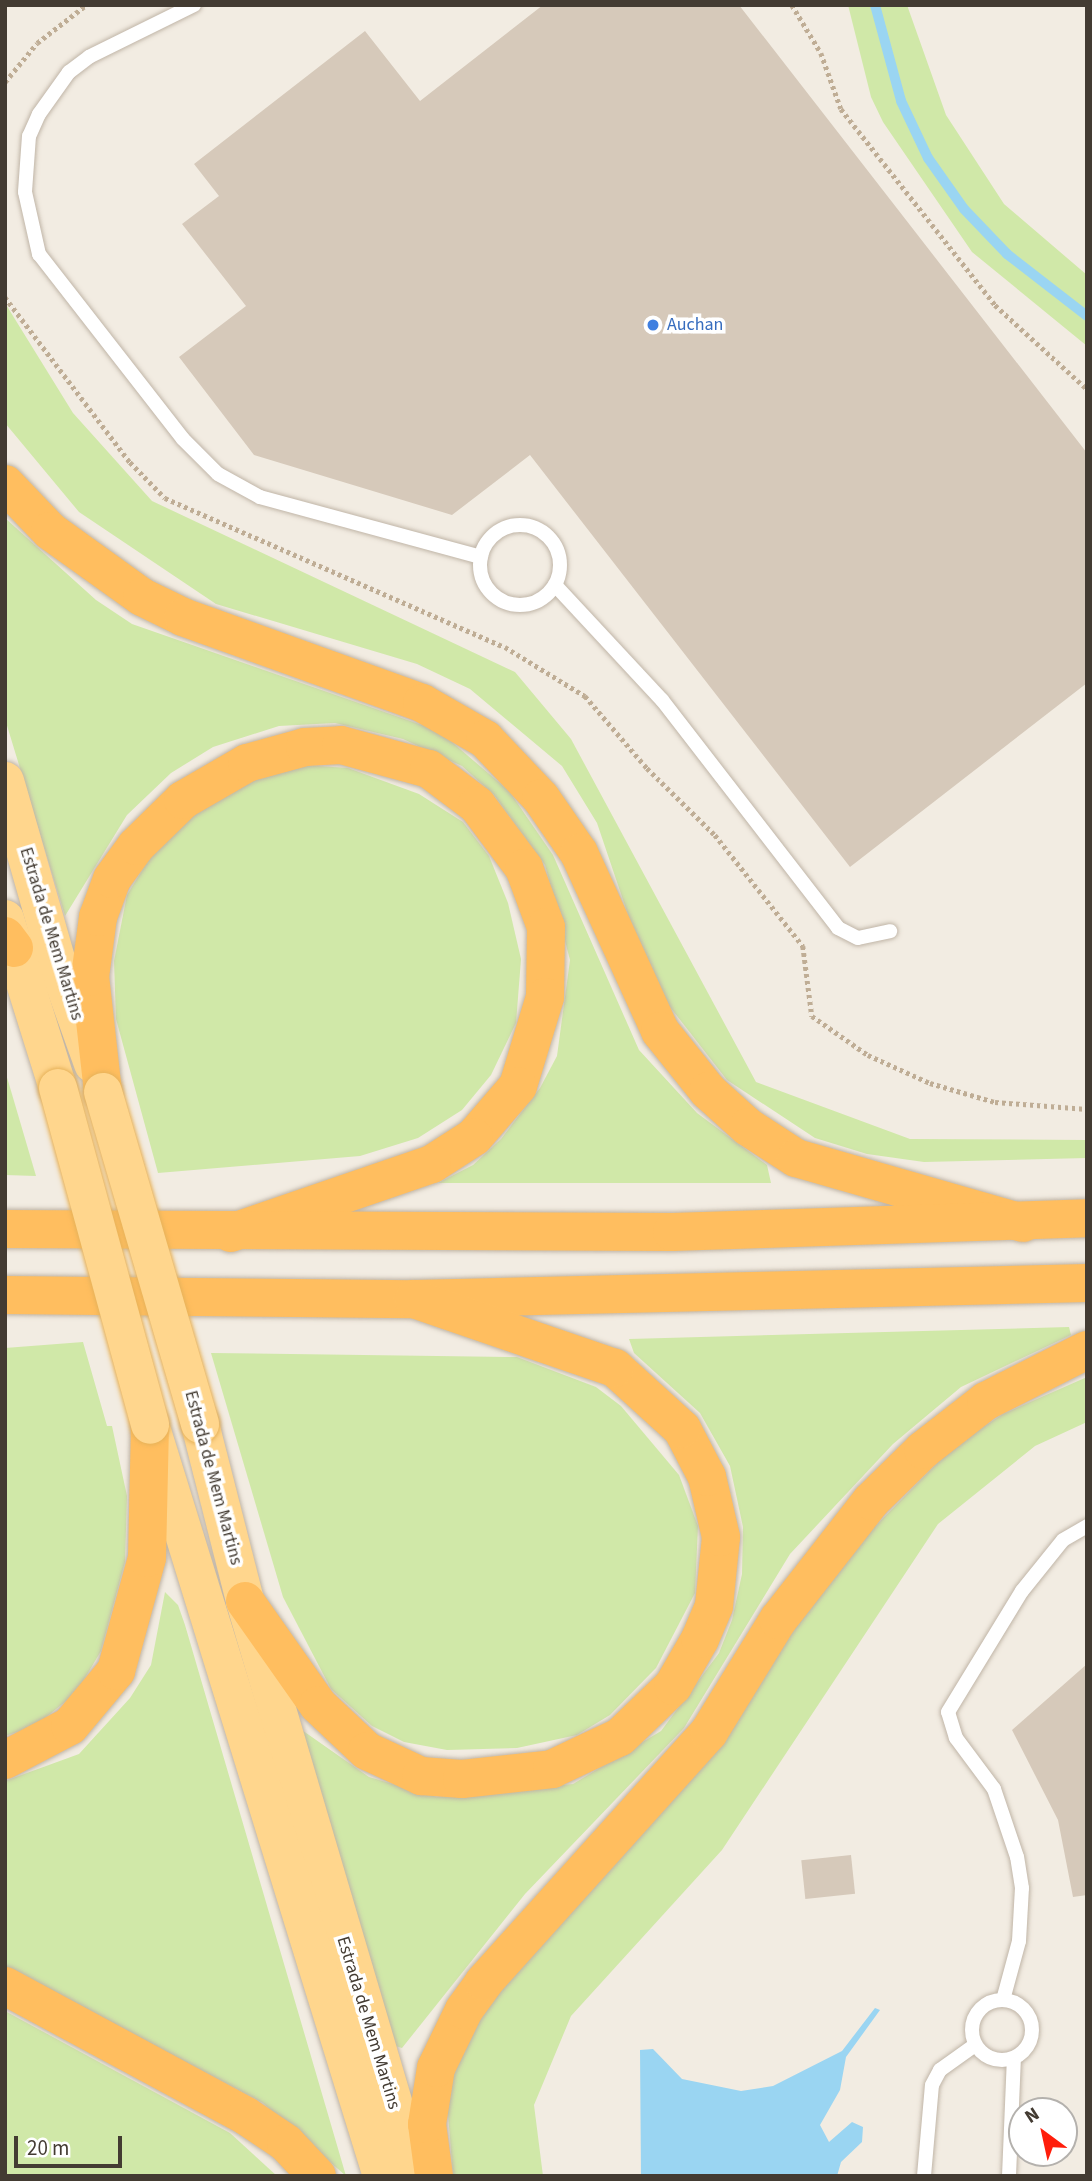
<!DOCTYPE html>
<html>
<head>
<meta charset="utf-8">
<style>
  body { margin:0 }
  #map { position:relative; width:1092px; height:2181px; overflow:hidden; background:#f2ece2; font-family:"Source Sans 3",sans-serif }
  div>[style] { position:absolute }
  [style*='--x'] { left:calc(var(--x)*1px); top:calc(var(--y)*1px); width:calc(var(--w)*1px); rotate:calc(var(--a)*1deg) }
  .green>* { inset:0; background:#d0e8a8 }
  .water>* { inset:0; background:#9ad5f2 }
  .stream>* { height:10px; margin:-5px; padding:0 5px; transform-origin:5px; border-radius:5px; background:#9ad5f2 }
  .building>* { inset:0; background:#d6c9ba; transform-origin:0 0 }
  .path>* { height:4.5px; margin-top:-2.25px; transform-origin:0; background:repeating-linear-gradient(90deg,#bfad95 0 3.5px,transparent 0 7px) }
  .roads { filter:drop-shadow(0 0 2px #c0b5a7) drop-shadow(0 0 2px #c0b5a7) }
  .lane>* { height:14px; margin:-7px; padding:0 7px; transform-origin:7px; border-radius:7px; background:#fff }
  .lane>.ring { margin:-7px; padding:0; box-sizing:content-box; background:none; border:14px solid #fff; border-radius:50% }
  .primary>* { height:38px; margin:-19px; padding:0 19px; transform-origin:19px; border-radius:19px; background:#ffd68d }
  .highway>* { height:38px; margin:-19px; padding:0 19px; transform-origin:19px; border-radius:19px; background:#ffbe5f }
  .bridges { filter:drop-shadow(0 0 2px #e7b25a) drop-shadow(0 0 2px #e7b25a) }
  .primary-bridge>* { height:38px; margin:-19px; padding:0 19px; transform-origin:19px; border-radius:19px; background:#ffd68d }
  .dots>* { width:19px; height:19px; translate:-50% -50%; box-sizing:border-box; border:4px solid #fff; border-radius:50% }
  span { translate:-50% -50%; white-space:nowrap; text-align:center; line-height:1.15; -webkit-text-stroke:7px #fff; paint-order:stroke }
  .shop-label { font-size:18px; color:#366cbe }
  .left { translate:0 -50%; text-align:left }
  .street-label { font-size:18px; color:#433b32 }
  .frame { position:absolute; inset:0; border:7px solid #433b32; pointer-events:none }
  .north { position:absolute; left:1008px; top:2097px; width:70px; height:70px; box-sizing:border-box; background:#fff; border:2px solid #b4b1ad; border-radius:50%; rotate:327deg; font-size:19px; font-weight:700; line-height:28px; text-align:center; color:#433b32 }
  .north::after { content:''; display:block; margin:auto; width:24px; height:32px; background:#ff1e0b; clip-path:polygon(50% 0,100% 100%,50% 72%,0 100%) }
  .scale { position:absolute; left:14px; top:2136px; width:108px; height:32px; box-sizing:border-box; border:4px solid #433b32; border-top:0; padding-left:9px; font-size:21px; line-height:24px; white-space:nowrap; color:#433b32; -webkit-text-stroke:5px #fff; paint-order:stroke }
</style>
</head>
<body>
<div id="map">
  <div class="green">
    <div style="clip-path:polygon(848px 5px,907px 5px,946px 115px,1004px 204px,1087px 275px,1087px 346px,972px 252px,883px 122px,871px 97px)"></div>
    <div style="clip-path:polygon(5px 303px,73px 413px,152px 501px,515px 672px,571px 739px,756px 1082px,910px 1139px,1087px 1140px,1087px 1158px,924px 1162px,867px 1154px,815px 1138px,727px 1080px,663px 998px,641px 953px,597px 823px,562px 766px,470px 689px,417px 664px,216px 604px,79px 512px,5px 423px)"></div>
    <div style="clip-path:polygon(5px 518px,96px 600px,132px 624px,439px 731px,509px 791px,553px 855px,639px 1050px,697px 1113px,767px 1165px,771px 1183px,438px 1183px,473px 1165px,501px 1139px,540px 1088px,557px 1056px,570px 960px,545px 865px,494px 795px,462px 766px,403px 739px,335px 723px,279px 726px,213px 747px,171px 773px,127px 815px,65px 916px,5px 719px)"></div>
    <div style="clip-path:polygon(303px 765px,348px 768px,419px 794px,463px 822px,489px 856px,508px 903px,521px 959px,516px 1023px,491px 1075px,462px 1110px,418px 1138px,360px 1156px,158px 1173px,116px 1019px,114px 961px,127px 895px,157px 846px,209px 800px,253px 779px)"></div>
    <div style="clip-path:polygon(5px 1071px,9px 1084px,36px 1176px,5px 1175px)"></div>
    <div style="clip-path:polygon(1069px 1327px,1071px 1335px,961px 1387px,893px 1444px,790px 1554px,684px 1728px,525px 1894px,402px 2048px,392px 2045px,299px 1728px,369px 1777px,437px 1797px,573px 1784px,661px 1731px,719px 1653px,732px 1620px,742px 1574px,743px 1527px,730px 1466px,700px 1413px,634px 1353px,629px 1339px)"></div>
    <div style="clip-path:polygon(83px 1342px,107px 1426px,112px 1426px,127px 1496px,125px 1562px,101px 1651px,76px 1693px,35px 1726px,5px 1736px,5px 1348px)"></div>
    <div style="clip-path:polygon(211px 1353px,517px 1357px,596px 1387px,621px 1406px,679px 1475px,698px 1526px,695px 1593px,656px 1668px,610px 1715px,577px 1735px,517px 1748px,447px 1750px,404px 1742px,372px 1726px,331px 1689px,283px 1597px)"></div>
    <div style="clip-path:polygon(1087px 1377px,1087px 1422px,1035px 1446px,938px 1524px,722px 1850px,571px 2016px,534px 2105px,543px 2176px,453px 2176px,447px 2101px,460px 2048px,494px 1996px,853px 1549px,953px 1447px,1003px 1414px)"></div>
    <div style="clip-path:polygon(165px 1592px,178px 1605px,185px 1625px,346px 2176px,263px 2103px,5px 1967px,5px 1781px,79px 1754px,130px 1698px,151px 1665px)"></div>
    <div style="clip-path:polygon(5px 2011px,230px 2133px,277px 2176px,5px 2176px)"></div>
  </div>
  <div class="water">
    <div style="clip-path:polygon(875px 2008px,880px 2010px,846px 2057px,840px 2090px,820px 2125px,829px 2142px,852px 2122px,863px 2127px,862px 2142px,841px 2162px,837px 2176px,641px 2176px,640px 2050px,653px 2049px,682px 2079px,741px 2091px,773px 2086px,842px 2051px)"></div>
  </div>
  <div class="stream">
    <div style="--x:875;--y:5;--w:99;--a:74.8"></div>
    <div style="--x:901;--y:101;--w:63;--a:64.7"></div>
    <div style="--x:928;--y:158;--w:62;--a:54.8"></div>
    <div style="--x:964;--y:209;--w:62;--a:46.3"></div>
    <div style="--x:1007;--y:254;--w:101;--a:37.8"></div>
  </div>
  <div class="building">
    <div style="clip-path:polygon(543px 5px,739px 5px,1087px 453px,1087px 683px,850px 867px,530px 455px,452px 515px,254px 455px,179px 357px,246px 306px,182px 224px,219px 196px,194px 164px,365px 31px,420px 101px)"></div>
    <div style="clip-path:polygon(1087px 1664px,1087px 1895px,1073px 1897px,1058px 1820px,1012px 1730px)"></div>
    <div style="left:851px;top:1855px;width:39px;height:50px;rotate:84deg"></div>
  </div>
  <div class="path">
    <div style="--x:792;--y:5;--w:56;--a:58.9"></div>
    <div style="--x:821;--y:53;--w:59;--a:70.3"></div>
    <div style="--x:841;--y:109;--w:249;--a:51.8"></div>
    <div style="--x:995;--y:305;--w:125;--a:42.4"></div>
    <div style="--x:5;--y:82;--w:50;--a:-50.6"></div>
    <div style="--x:37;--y:43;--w:62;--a:-37.8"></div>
    <div style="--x:5;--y:297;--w:207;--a:52.9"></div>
    <div style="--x:130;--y:462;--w:50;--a:45.8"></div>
    <div style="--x:165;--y:498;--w:371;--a:23.7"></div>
    <div style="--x:505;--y:647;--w:94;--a:31.5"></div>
    <div style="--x:585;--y:696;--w:95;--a:49.3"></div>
    <div style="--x:647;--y:768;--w:95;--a:44.6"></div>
    <div style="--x:715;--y:835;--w:142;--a:51.6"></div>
    <div style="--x:803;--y:946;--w:71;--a:82.7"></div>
    <div style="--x:812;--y:1016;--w:68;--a:34.9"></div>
    <div style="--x:868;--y:1055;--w:68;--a:24.3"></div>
    <div style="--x:930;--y:1083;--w:68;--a:16.3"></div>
    <div style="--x:995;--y:1102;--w:92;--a:4.4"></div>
  </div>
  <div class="roads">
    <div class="lane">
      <div style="--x:194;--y:5;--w:117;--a:153.7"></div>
      <div style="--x:89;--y:57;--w:25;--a:143"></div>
      <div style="--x:69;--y:72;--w:52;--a:125.5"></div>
      <div style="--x:39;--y:114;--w:24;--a:114"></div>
      <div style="--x:29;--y:136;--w:56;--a:94.1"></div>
      <div style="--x:25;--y:192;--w:64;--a:77.3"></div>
      <div style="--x:39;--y:254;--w:234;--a:52.1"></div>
      <div style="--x:183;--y:439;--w:49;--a:45"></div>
      <div style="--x:218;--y:474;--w:48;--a:28.7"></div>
      <div style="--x:260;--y:497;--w:229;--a:15.2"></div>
      <div class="ring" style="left:480px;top:525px;width:66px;height:66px"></div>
      <div style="--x:555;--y:585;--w:157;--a:47.1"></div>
      <div style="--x:662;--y:700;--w:288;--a:52.3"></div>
      <div style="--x:838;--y:928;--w:22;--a:27"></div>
      <div style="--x:858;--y:938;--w:33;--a:-12"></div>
      <div class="ring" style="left:972px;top:2000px;width:46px;height:46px"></div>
      <div style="--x:1003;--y:2000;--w:61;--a:-74.8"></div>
      <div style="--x:1019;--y:1941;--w:53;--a:-86.8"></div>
      <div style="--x:1022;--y:1888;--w:31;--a:-99"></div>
      <div style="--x:1017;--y:1857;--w:72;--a:-108.7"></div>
      <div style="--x:994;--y:1789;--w:64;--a:-126.7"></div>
      <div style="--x:956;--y:1738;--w:27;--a:-107"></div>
      <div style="--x:948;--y:1712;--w:142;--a:-58.6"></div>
      <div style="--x:1022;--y:1591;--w:65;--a:-51.2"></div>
      <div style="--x:1063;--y:1540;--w:28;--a:-30"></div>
      <div style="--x:924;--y:2176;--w:91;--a:-85"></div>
      <div style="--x:932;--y:2085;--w:17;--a:-62"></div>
      <div style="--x:940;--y:2070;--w:43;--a:-35.5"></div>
      <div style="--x:1009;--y:2176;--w:118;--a:-87.6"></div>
    </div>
    <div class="primary">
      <div style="--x:5;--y:781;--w:192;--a:74"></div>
      <div style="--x:58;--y:966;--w:104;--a:70.3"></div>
      <div style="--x:5;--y:919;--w:177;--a:72.6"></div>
      <div style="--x:200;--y:1424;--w:183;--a:75.7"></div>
      <div style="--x:245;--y:1601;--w:600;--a:73.53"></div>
      <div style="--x:153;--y:1434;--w:777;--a:72.85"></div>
    </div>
    <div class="highway">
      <div style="--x:5;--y:484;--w:65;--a:46.2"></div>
      <div style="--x:50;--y:531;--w:113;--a:35.7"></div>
      <div style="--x:142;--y:597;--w:46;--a:26"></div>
      <div style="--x:183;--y:617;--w:254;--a:19.8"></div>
      <div style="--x:422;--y:703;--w:73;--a:29.7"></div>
      <div style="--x:485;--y:739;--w:81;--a:46.5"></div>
      <div style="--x:541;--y:798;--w:67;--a:55.4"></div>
      <div style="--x:579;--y:853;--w:196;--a:65.5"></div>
      <div style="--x:660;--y:1031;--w:77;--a:51.3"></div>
      <div style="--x:708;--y:1091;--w:54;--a:42"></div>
      <div style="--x:748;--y:1127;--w:57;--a:32.9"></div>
      <div style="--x:796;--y:1158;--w:236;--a:16"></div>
      <div style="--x:5;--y:936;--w:15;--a:53"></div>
      <div style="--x:103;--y:1092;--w:116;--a:-96.4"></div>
      <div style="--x:90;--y:977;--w:61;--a:-82.4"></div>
      <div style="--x:98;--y:917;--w:40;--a:-69.8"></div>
      <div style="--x:112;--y:879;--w:41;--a:-54"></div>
      <div style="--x:136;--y:846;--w:66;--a:-44.4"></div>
      <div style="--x:183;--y:800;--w:74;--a:-30"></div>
      <div style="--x:247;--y:763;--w:60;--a:-15.4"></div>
      <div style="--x:305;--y:747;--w:36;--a:-3"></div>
      <div style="--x:341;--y:745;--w:91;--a:15.3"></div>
      <div style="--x:429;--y:769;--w:60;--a:36.9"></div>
      <div style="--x:477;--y:805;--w:79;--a:53.3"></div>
      <div style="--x:524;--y:868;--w:63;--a:69.6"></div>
      <div style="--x:546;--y:927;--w:70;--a:90.8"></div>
      <div style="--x:545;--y:997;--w:93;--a:106.9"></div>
      <div style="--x:518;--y:1086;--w:67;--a:130.8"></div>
      <div style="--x:474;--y:1137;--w:50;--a:147.3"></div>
      <div style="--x:432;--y:1164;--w:213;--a:161.1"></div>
      <div style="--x:5;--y:1229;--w:667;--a:0.26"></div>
      <div style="--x:672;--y:1232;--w:415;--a:-1.9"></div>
      <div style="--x:5;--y:1295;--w:409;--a:0.6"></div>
      <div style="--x:414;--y:1299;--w:673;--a:-1.36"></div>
      <div style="--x:245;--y:1601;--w:127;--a:54.9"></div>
      <div style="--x:318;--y:1705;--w:67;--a:43.2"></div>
      <div style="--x:367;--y:1751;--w:60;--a:24.8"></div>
      <div style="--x:421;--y:1776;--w:41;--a:4.2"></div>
      <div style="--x:462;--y:1779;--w:91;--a:-6.3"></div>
      <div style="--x:552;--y:1769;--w:75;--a:-25.2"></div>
      <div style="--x:620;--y:1737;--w:74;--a:-43.9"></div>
      <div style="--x:673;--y:1686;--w:54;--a:-60.1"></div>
      <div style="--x:700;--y:1639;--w:36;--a:-67"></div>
      <div style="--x:714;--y:1606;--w:69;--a:-84.2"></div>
      <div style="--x:721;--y:1537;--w:62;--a:-103.1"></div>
      <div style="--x:707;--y:1477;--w:54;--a:-117.5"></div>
      <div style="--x:682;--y:1429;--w:91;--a:-137.7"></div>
      <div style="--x:615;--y:1368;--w:213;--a:-161.1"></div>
      <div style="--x:5;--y:1760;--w:73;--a:-27.6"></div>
      <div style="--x:70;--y:1726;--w:72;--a:-50.1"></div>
      <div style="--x:116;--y:1671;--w:117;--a:-74.7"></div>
      <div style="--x:147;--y:1558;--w:133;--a:-88.7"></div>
      <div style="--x:5;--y:1986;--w:274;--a:28.3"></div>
      <div style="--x:246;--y:2116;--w:48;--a:34"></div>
      <div style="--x:286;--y:2143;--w:45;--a:46.8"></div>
      <div style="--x:434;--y:2176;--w:52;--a:-97.7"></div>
      <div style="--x:427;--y:2124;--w:57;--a:-80.9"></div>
      <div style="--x:436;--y:2068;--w:64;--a:-64.2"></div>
      <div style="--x:464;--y:2010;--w:34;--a:-54"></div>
      <div style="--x:484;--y:1982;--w:336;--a:-48"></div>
      <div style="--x:709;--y:1732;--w:132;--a:-58.4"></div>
      <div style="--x:778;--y:1620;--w:151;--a:-52"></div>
      <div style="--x:871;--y:1501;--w:73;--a:-44.4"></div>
      <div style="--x:923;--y:1450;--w:80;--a:-37.9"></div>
      <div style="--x:986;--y:1401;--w:113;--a:-26.8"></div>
    </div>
  </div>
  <div class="bridges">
    <div class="primary-bridge">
      <div style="--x:58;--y:1088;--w:349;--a:74.7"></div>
      <div style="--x:103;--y:1092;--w:346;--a:73.7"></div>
    </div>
  </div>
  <div class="dots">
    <div style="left:653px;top:325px;background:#3f7fe0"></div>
  </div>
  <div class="shop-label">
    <span class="left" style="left:667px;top:325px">Auchan</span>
  </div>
  <div class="street-label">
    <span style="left:51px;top:934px;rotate:73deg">Estrada de Mem Martins</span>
    <span style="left:213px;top:1478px;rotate:75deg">Estrada de Mem Martins</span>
    <span style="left:368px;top:2023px;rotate:73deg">Estrada de Mem Martins</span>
  </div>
  <div class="frame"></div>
  <div class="north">N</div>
  <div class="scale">20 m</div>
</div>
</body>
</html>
